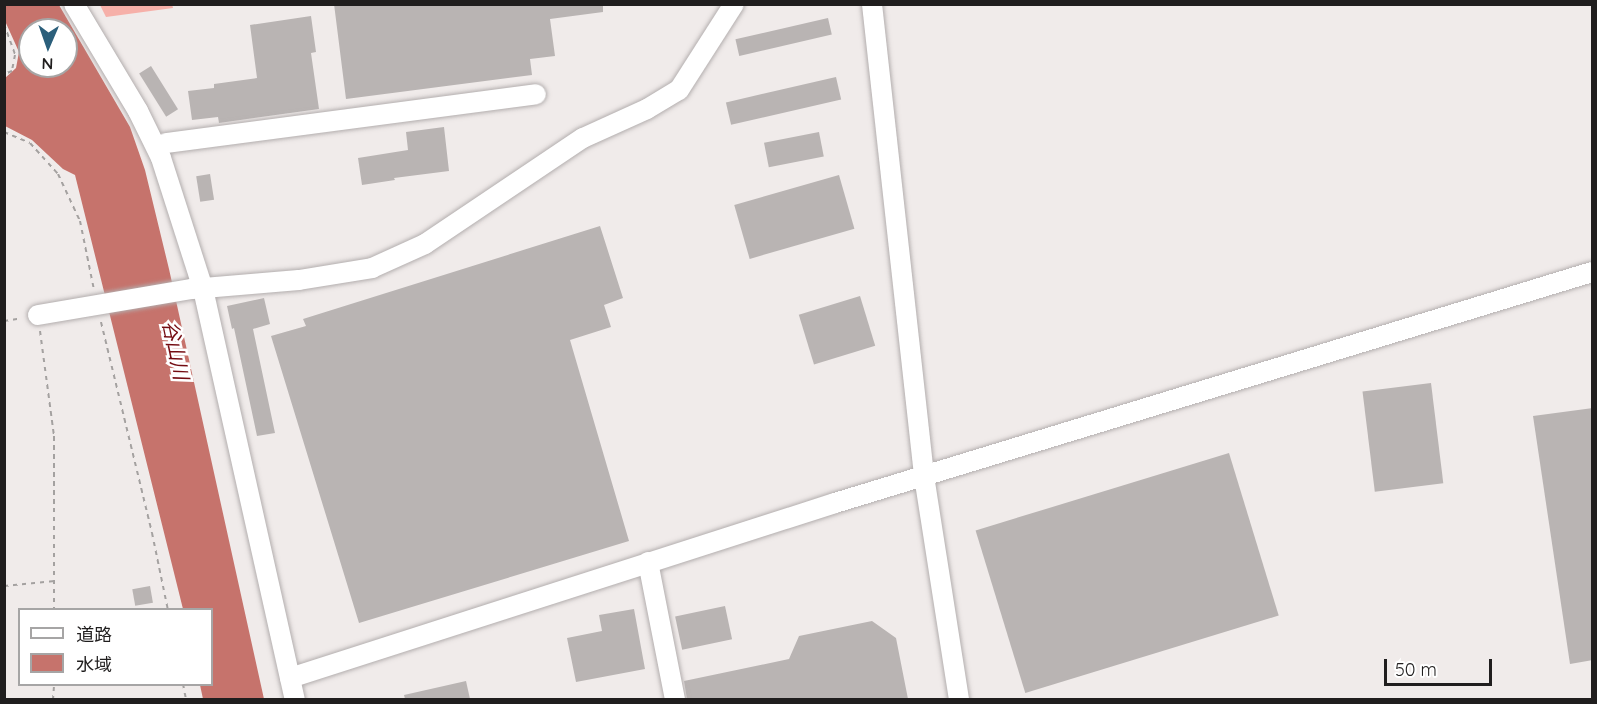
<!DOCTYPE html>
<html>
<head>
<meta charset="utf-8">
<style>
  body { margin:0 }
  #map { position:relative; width:1597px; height:704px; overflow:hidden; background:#f0ebea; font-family:Quicksand,"Noto Sans JP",sans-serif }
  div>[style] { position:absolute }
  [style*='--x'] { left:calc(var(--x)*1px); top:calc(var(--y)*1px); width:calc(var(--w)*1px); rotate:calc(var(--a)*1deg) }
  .green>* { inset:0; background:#f6b0a9 }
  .water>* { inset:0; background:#c6736c }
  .building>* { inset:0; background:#b9b4b3; transform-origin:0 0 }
  .path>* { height:2px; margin-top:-1px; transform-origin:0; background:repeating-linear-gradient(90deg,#a4a1a0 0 4.5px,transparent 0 9px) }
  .roads { filter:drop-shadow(0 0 2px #b3aeae) drop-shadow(0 0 2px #b3aeae) }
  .minor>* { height:20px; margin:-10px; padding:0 10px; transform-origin:10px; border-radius:10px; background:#fff }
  span { translate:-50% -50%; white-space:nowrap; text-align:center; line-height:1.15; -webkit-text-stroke:5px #fff; paint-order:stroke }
  .water-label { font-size:20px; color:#740c12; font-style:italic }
  .frame { position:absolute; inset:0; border:6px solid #201e1e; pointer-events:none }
  .legend { position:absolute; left:18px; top:608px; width:195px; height:78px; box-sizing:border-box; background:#fff; border:2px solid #a6a5a5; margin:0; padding:8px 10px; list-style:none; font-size:18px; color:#201e1e }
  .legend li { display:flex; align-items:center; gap:12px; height:30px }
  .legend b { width:30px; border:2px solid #a6a5a5 }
  .north { position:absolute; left:18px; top:18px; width:60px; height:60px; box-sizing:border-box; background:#fff; border:2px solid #a6a5a5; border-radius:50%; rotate:182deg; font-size:16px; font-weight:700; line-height:24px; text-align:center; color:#201e1e }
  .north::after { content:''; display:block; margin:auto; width:21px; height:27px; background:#2b5f7b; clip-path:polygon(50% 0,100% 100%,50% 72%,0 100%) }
  .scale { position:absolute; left:1384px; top:659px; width:108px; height:27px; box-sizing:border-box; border:3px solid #201e1e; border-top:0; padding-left:8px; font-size:18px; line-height:21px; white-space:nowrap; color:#201e1e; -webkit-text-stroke:4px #fff; paint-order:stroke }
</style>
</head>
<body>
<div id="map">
  <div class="green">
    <div style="clip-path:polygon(172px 4px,173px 8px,106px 17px,100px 5px)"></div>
  </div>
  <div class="water">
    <div style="clip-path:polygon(evenodd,5px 5px,59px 5px,130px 127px,145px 170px,169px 269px,264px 699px,203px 699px,200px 685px,212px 684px,212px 610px,183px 609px,75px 175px,63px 169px,32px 140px,5px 126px,4px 79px,16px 68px,19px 52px,5px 21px,5px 5px,30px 30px,66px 30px,66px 66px,30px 66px,30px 30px)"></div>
  </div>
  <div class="building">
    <div style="clip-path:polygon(334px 4px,603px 4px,603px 12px,550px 19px,555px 56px,530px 59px,532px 75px,346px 99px)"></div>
    <div style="clip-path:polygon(311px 16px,316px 52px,311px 53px,319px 109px,219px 123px,218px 117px,192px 120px,188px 91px,214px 88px,214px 84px,257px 78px,250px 25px)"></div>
    <div style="left:828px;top:18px;width:17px;height:95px;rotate:77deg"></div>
    <div style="left:151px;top:66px;width:51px;height:14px;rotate:58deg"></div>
    <div style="left:836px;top:77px;width:23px;height:113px;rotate:77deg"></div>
    <div style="clip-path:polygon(444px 127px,449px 171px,394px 178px,395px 180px,362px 185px,358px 158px,408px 150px,406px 132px)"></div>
    <div style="left:819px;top:132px;width:25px;height:56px;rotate:79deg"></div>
    <div style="left:210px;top:174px;width:26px;height:14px;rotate:81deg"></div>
    <div style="left:839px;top:175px;width:56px;height:109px;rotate:74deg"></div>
    <div style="clip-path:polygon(600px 226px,623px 298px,604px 305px,611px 327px,570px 340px,629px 541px,359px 623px,271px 336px,306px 326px,303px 319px)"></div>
    <div style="left:860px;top:296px;width:52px;height:64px;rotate:73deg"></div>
    <div style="clip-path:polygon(264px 298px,270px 324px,253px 329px,275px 433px,257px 436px,234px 328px,232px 329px,227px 306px)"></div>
    <div style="left:1431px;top:383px;width:101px;height:69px;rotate:83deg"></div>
    <div style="clip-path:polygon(1593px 408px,1593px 660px,1570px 664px,1533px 416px)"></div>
    <div style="left:1229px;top:453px;width:170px;height:265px;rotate:73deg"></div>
    <div style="left:150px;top:586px;width:17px;height:18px;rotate:80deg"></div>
    <div style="left:725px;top:606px;width:34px;height:51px;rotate:78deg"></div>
    <div style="clip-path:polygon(634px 609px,645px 669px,576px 682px,567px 638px,602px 631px,599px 615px)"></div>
    <div style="clip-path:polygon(872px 621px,896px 638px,908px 699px,687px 699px,684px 681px,789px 659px,799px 636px)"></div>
    <div style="clip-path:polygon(466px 681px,470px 699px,405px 699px,404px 695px)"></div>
  </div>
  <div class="path">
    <div style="--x:4;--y:24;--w:33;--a:70"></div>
    <div style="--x:15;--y:55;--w:16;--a:101"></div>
    <div style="--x:12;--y:71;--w:9;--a:159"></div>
    <div style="--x:4;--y:132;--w:28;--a:23"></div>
    <div style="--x:30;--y:143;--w:42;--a:47.9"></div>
    <div style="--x:58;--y:174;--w:52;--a:64.9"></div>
    <div style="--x:80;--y:221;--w:70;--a:78.5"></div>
    <div style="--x:4;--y:321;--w:18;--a:-9"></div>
    <div style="--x:101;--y:322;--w:217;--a:76.4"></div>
    <div style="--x:152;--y:533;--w:79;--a:78.3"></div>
    <div style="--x:40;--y:331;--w:106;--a:82.4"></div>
    <div style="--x:54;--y:436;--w:174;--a:90"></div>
    <div style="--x:4;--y:586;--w:51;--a:-5.6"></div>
    <div style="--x:183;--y:684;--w:16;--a:79"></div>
    <div style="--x:53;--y:700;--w:16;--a:-86"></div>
  </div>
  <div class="roads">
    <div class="minor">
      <div style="--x:74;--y:4;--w:125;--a:59.1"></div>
      <div style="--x:138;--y:111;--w:52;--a:63.9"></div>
      <div style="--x:161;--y:158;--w:138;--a:72.2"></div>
      <div style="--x:203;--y:289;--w:421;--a:77.4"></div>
      <div style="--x:872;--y:4;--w:475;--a:83.7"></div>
      <div style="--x:924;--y:476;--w:227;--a:81.1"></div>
      <div style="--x:166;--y:143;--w:373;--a:-7.5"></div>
      <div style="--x:38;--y:315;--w:156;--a:-9.6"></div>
      <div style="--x:192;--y:289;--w:107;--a:-4.8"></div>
      <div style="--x:299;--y:280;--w:74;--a:-9.3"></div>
      <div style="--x:372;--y:268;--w:58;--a:-24.4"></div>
      <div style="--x:425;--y:244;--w:190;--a:-33.9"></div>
      <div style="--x:583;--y:138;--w:70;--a:-24.4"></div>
      <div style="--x:647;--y:109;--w:37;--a:-31"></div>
      <div style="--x:679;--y:90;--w:102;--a:-57.4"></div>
      <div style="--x:648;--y:562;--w:141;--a:78.9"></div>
      <div style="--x:290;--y:678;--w:572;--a:-17.8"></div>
      <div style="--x:835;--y:503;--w:791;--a:-16.97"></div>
    </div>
  </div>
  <div class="water-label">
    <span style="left:176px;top:350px;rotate:78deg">谷山川</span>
  </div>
  <div class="frame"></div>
  <ul class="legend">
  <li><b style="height:8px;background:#fff"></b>道路</li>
  <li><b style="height:16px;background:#c6736c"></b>水域</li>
  </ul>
  <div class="north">N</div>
  <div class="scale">50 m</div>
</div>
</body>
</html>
